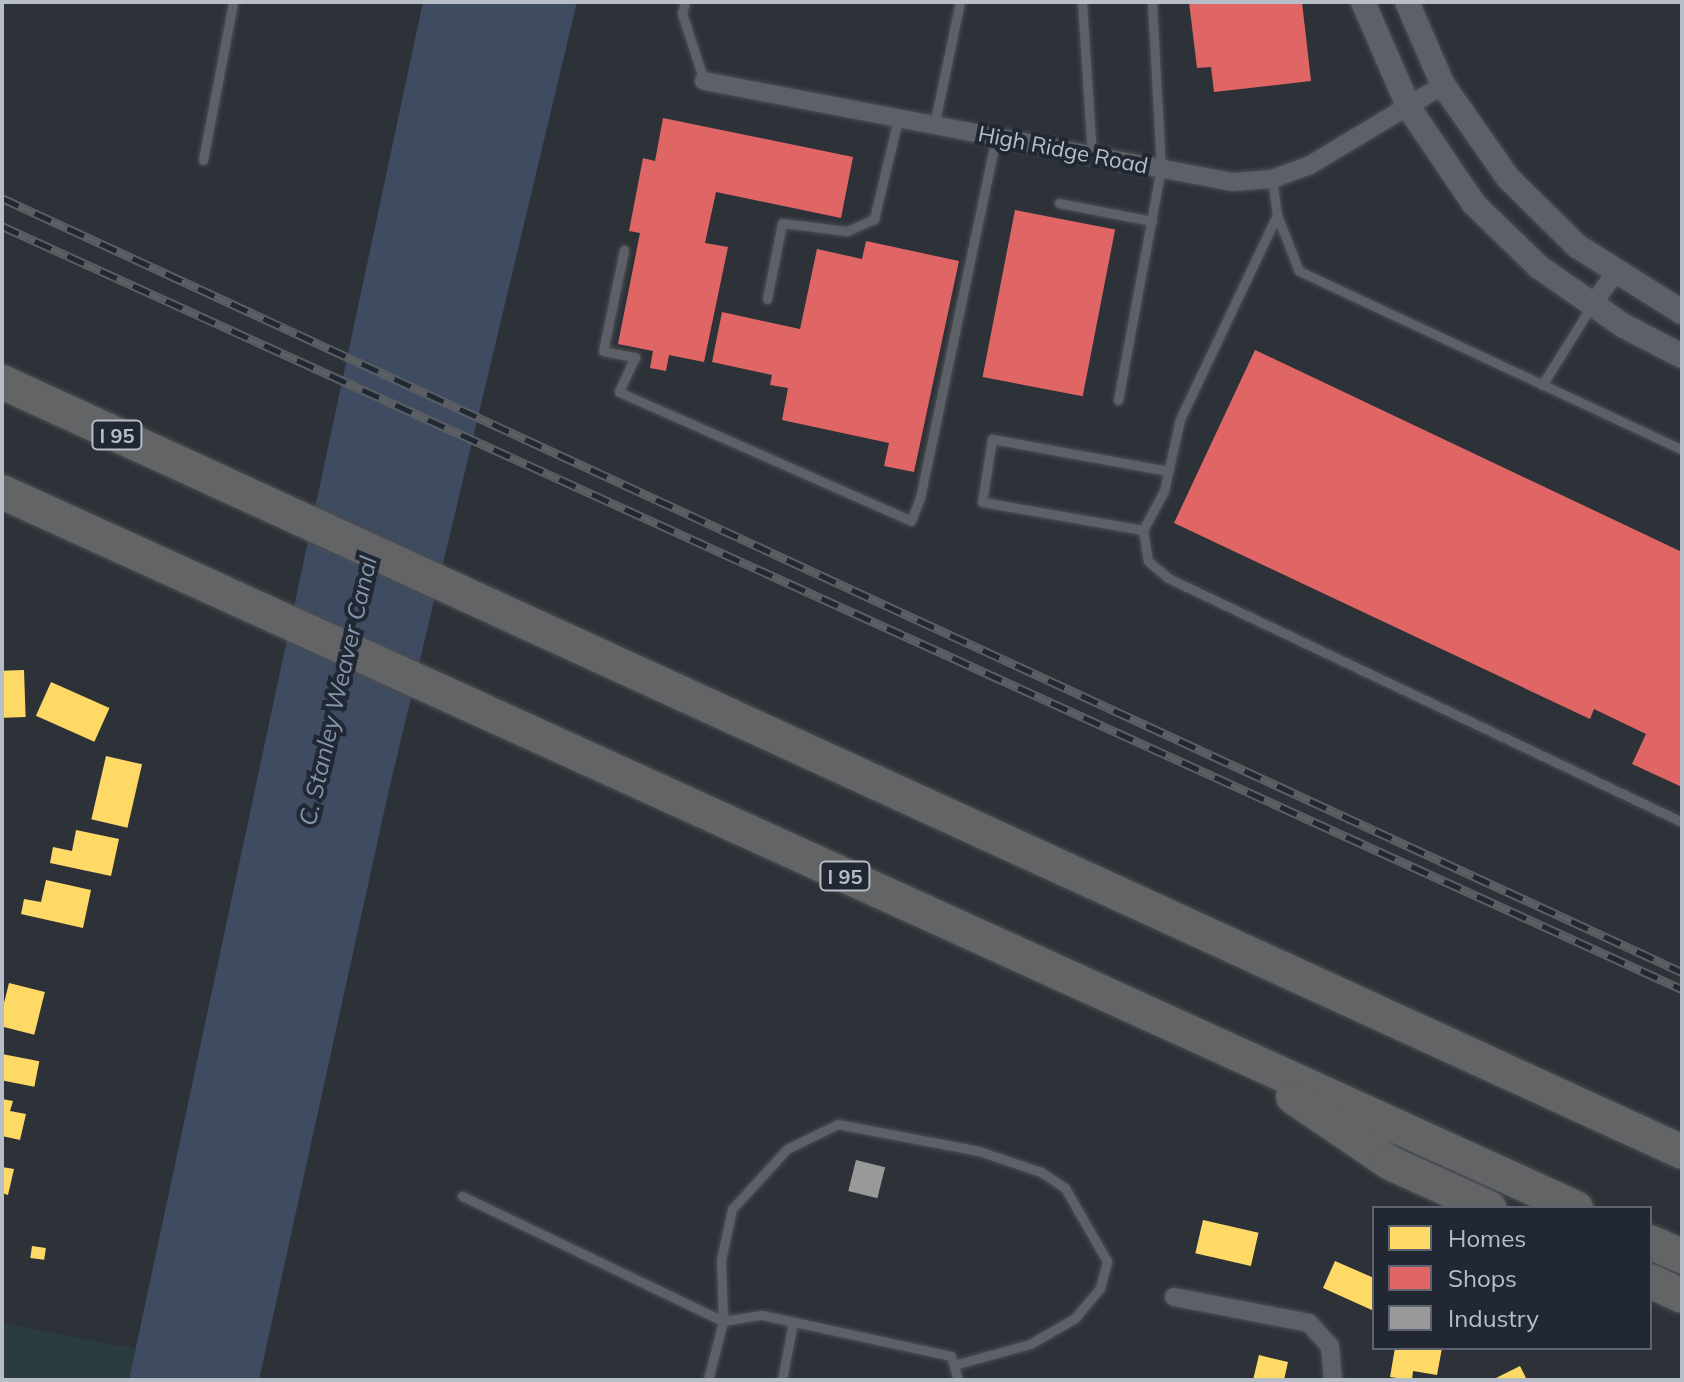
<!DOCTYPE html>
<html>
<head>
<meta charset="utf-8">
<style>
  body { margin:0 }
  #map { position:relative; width:1684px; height:1382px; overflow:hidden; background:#2d3238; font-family:Mulish,sans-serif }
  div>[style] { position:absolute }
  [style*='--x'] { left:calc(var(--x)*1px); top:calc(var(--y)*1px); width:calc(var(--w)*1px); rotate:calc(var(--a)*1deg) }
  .green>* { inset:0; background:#2b3c3e }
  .water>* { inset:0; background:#3e4b60 }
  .homes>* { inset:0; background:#ffd966; transform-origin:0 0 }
  .shops>* { inset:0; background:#e06666; transform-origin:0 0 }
  .industry>* { inset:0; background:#999; transform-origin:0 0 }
  .roads { filter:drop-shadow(0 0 2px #4b4e53) drop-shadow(0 0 2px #4b4e53) }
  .service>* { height:9px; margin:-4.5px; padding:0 4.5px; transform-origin:4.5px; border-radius:4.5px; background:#5d6066 }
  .minor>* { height:18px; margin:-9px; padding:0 9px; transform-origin:9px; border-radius:9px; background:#5d6066 }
  .tertiary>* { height:24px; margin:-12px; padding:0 12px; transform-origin:12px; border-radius:12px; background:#5d6066 }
  .motorway>* { height:34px; margin:-17px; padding:0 17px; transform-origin:17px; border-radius:17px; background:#626466 }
  .rail>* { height:9px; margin-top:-4.5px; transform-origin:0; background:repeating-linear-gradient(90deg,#212833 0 18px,#5b5f64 0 36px); box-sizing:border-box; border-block:2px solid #5b5f64 }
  span { translate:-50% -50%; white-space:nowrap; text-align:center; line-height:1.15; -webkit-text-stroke:8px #212833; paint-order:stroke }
  .shield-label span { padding:2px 6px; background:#212833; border:2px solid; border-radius:6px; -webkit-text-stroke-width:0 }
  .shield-label { font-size:20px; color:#b8bec8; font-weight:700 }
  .street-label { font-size:22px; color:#b8bec8 }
  .water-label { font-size:24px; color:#8494ac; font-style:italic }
  .frame { position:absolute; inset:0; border:4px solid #b8bec8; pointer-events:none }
  .legend { position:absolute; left:1372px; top:1206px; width:280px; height:144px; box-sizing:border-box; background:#212833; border:2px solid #5d646f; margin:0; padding:10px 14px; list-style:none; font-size:24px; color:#b8bec8 }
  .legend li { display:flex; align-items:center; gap:16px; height:40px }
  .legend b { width:40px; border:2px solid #5d646f }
</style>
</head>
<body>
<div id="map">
  <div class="green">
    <div style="clip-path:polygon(2px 1323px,136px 1349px,129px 1380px,2px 1380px)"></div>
  </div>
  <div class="water">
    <div style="clip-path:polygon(423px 2px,577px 2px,388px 794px,259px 1380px,129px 1380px)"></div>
  </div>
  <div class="homes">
    <div style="left:24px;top:670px;width:47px;height:22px;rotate:88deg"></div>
    <div style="left:51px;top:682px;width:64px;height:37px;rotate:24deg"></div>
    <div style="left:106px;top:756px;width:37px;height:65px;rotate:13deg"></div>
    <div style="clip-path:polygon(76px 830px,119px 839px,111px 876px,50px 863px,53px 847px,72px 851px)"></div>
    <div style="clip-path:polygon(46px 880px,91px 890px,83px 928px,21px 914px,24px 899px,41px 902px)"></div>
    <div style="left:9px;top:983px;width:37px;height:44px;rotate:14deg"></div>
    <div style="left:2px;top:1054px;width:38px;height:26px;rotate:11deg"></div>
    <div style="clip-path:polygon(2px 1099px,13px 1101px,10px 1111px,26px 1114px,20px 1140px,2px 1136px)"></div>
    <div style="clip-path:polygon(2px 1167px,14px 1169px,8px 1195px,2px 1193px)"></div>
    <div style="left:1203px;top:1220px;width:57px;height:34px;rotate:13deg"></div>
    <div style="left:32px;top:1246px;width:14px;height:12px;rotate:8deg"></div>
    <div style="clip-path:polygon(1335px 1261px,1374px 1278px,1374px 1311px,1323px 1288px)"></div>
    <div style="clip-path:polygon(1395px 1348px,1442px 1348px,1437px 1375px,1413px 1371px,1412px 1380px,1390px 1377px)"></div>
    <div style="clip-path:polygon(1259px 1355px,1288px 1362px,1284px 1380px,1253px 1380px)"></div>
    <div style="clip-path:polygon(1520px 1366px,1527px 1380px,1492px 1380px)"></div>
  </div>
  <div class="shops">
    <div style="clip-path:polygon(1189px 2px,1302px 2px,1311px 81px,1214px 92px,1211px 67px,1197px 68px)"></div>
    <div style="clip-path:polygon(663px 118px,853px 157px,841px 218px,716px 192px,705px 243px,728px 247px,704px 362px,669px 355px,666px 371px,650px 368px,653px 351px,618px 344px,640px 233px,629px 231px,643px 158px,655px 161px)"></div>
    <div style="left:1015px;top:210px;width:102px;height:170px;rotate:11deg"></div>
    <div style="clip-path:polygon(866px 241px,959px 261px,914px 472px,884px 466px,889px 443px,782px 420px,788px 388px,770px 385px,772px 375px,712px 362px,722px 312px,800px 329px,817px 249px,862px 259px)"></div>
    <div style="clip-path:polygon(1255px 350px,1682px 552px,1682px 787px,1632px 764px,1646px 734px,1594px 709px,1590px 719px,1174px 523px)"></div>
  </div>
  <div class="industry">
    <div style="left:856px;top:1160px;width:30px;height:32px;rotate:14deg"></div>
  </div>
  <div class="roads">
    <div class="service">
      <div style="--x:685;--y:2;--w:11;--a:105"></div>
      <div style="--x:682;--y:13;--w:71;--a:72.1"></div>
      <div style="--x:1082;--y:2;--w:153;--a:86.3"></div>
      <div style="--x:934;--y:126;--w:127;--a:-78.2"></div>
      <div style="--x:203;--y:160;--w:161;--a:-79.2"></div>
      <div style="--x:1272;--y:179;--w:36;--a:82"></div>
      <div style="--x:1277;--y:215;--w:60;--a:68.6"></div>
      <div style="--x:1299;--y:271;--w:423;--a:25"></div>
      <div style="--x:1059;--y:203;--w:95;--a:11"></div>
      <div style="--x:1277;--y:215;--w:226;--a:115.4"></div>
      <div style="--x:1180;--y:419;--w:74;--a:102.5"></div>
      <div style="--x:1164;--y:491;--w:44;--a:118.3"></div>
      <div style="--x:1143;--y:530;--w:31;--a:81"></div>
      <div style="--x:1148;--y:561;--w:26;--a:40"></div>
      <div style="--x:1168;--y:578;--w:569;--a:25.39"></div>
      <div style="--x:624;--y:250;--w:103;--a:101.7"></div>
      <div style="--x:603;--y:351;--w:33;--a:11"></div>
      <div style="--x:635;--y:357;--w:38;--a:115"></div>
      <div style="--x:619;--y:392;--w:319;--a:23.8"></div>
      <div style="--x:911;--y:521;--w:25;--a:-69"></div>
      <div style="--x:920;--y:498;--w:369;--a:-78.1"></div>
      <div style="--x:767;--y:299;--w:77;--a:-78.8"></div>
      <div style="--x:782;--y:223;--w:65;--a:7"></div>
      <div style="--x:847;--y:231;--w:30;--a:-24"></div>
      <div style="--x:874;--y:219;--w:103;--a:-76.5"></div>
      <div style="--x:1542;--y:385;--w:94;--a:-58"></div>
      <div style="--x:1118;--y:400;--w:235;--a:-79.5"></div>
      <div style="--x:1161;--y:169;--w:167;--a:-93.1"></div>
      <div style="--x:1143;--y:530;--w:163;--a:-170.1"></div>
      <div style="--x:982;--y:502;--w:64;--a:-81"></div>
      <div style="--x:992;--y:439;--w:179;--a:10.3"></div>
      <div style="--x:462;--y:1196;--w:289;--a:25.6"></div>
      <div style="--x:723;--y:1321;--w:61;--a:104.3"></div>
      <div style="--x:954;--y:1365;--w:79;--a:-15.4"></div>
      <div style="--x:1030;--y:1344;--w:52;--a:-30"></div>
      <div style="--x:1075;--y:1318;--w:39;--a:-50"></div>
      <div style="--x:1100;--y:1288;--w:28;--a:-75"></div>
      <div style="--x:1107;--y:1261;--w:84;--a:-119.9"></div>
      <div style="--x:1065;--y:1188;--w:29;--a:-146"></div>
      <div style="--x:1041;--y:1172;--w:65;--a:-161.3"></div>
      <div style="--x:979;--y:1151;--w:144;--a:-169.2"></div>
      <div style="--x:838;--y:1124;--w:57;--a:153.9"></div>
      <div style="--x:787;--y:1149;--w:81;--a:132.5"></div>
      <div style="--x:732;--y:1209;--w:52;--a:102.2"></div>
      <div style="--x:721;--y:1260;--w:61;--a:88.1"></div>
      <div style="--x:723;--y:1321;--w:39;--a:-9"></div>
      <div style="--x:762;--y:1315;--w:193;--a:12.2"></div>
      <div style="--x:951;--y:1356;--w:25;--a:74"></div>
      <div style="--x:782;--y:1380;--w:59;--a:-79.3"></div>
    </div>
    <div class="minor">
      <div style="--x:704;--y:81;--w:538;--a:10.83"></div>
      <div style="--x:1232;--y:182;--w:40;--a:-4.3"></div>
      <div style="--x:1272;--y:179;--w:40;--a:-20.2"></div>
      <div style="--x:1310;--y:165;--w:155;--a:-31"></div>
      <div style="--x:1592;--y:305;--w:39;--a:-54"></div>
      <div style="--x:1174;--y:1297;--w:137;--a:10.9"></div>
      <div style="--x:1309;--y:1323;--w:31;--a:48"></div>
      <div style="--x:1330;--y:1346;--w:34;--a:85"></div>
    </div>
    <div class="tertiary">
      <div style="--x:1363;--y:2;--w:116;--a:66.5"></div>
      <div style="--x:1409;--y:108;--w:116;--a:55.9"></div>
      <div style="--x:1474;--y:204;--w:91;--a:44.1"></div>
      <div style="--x:1539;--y:267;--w:103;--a:34.8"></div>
      <div style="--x:1624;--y:326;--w:65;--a:27.3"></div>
      <div style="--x:1407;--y:2;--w:90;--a:66.6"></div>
      <div style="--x:1443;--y:85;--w:113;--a:55"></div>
      <div style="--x:1508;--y:178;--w:97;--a:44.6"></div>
      <div style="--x:1577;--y:246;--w:124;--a:32.2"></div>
    </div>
    <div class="motorway">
      <div style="--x:2;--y:382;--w:1848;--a:24.62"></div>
      <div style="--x:2;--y:492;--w:1729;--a:24.46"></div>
      <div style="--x:1293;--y:1097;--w:117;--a:34.2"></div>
      <div style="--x:1390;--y:1163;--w:109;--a:24.4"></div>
      <div style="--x:1650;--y:1242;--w:35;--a:24"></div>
      <div style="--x:1650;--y:1281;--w:35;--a:25"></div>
    </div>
  </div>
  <div class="rail">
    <div style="--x:2;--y:198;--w:1850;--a:24.74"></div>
    <div style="--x:2;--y:226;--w:1845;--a:24.43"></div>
  </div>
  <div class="shield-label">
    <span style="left:117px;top:435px">I 95</span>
    <span style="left:845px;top:876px">I 95</span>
  </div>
  <div class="street-label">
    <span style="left:1063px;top:150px;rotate:11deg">High Ridge Road</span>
  </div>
  <div class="water-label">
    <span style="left:338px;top:691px;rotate:-77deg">C. Stanley Weaver Canal</span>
  </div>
  <div class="frame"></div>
  <ul class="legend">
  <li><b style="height:22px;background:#ffd966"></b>Homes</li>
  <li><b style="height:22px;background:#e06666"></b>Shops</li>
  <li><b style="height:22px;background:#999"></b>Industry</li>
  </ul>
</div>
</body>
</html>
